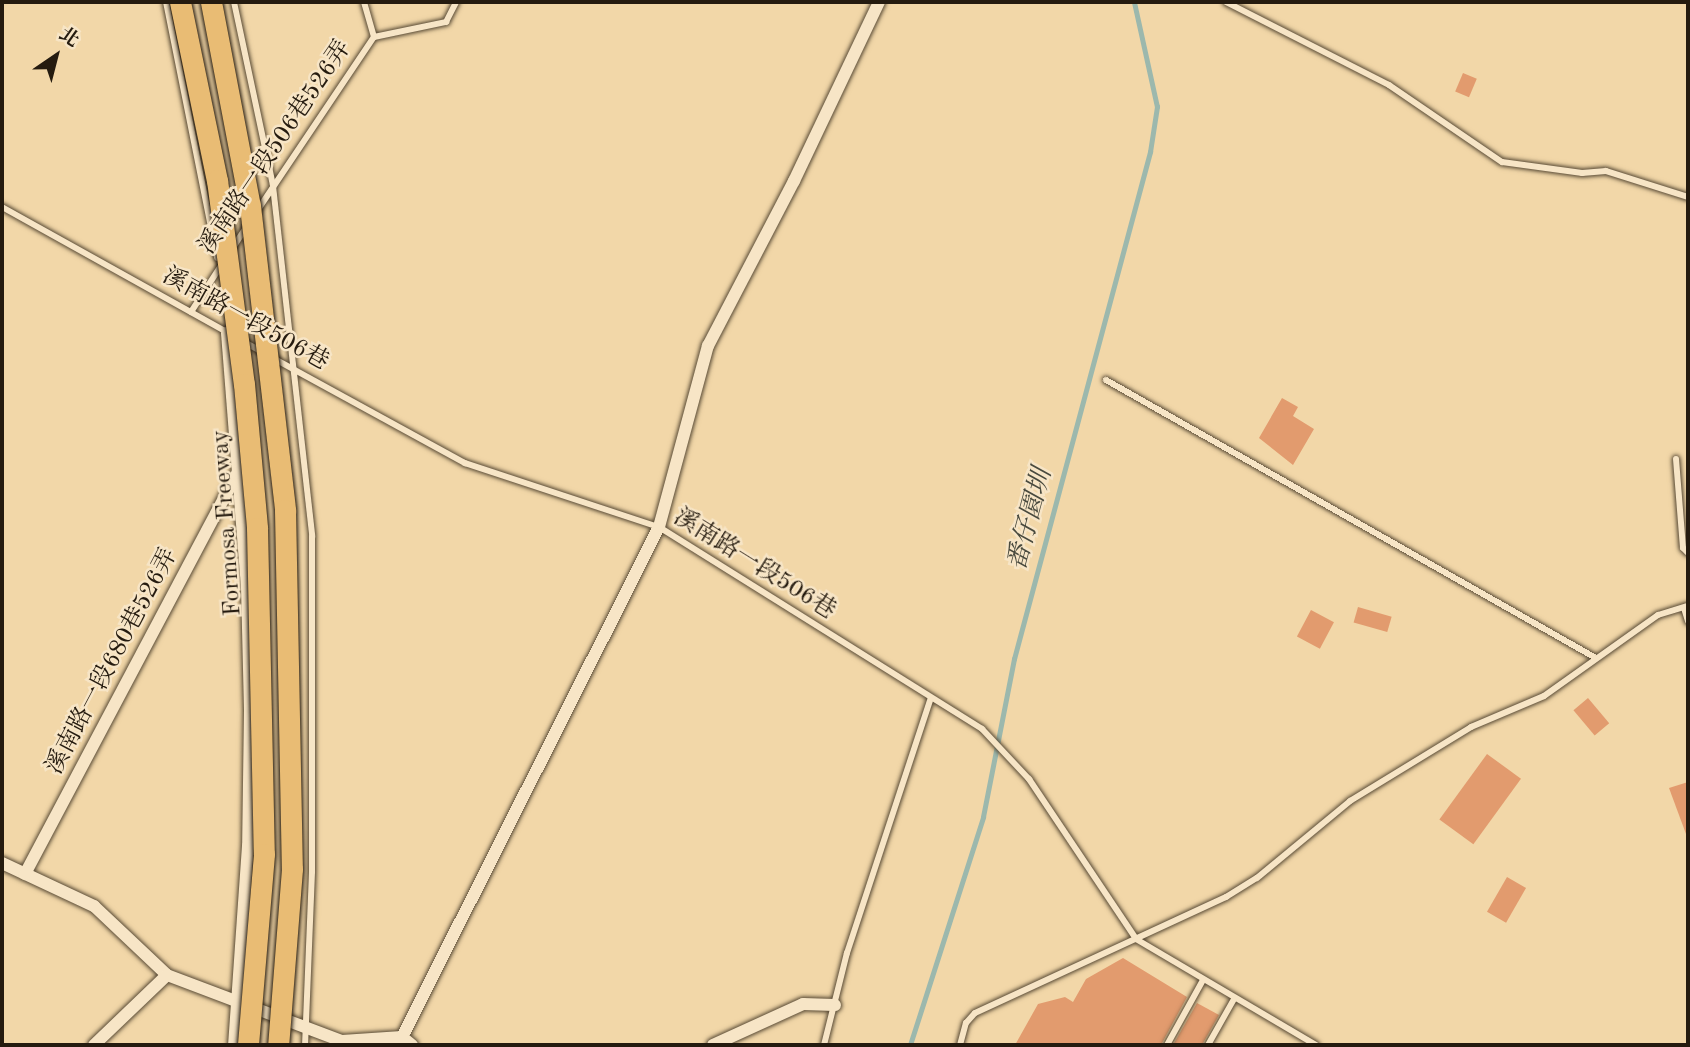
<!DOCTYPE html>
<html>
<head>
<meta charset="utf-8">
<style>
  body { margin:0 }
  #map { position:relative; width:1690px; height:1047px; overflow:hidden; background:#f2d7a8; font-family:"Old Standard TT","Noto Serif TC",serif }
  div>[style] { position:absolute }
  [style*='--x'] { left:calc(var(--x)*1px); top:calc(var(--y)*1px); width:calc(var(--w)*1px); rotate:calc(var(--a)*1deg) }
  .stream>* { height:4.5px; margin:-2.25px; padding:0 2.25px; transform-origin:2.25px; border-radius:2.25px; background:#9cb8ad }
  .building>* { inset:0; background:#e29b6e; transform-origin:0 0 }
  .roads { filter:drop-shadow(0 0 2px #584a35) drop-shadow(0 0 2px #584a35) }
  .lane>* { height:6px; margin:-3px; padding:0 3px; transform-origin:3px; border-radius:3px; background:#f7e5c6 }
  .street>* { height:12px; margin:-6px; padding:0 6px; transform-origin:6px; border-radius:6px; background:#f7e5c6 }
  .bridges { filter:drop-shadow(0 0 2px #251b0f) drop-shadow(0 0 2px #251b0f) }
  .highway-bridge>* { height:21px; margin:-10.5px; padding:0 10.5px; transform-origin:10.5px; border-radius:10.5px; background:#e9bc74 }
  span { translate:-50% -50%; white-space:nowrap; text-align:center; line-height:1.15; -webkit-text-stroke:5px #f7e5c6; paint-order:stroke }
  .street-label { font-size:24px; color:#251b0f }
  .water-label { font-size:26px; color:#494a3e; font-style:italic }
  .frame { position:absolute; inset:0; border:4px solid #251b0f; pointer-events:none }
  .north { position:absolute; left:21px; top:21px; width:70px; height:70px; -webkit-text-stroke:5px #f7e5c6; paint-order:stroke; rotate:35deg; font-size:19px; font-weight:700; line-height:28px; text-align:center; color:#251b0f }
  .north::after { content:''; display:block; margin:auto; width:24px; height:32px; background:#251b0f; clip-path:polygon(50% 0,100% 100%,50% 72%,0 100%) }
</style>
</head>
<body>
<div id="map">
  <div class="stream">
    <div style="--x:910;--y:1045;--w:239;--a:-72.2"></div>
    <div style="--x:983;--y:817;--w:161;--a:-78.9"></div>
    <div style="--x:1014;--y:659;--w:525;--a:-74.98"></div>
    <div style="--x:1150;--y:152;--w:46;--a:-81.2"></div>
    <div style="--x:1157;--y:107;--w:107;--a:-102.4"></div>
  </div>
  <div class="building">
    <div style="left:1463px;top:73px;width:15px;height:20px;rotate:23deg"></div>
    <div style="clip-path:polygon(1282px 398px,1298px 407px,1293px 416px,1314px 429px,1293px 465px,1259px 438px)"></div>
    <div style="left:1358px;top:607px;width:35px;height:16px;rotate:16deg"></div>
    <div style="left:1311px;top:610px;width:26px;height:30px;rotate:28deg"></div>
    <div style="left:1588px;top:698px;width:33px;height:19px;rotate:50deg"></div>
    <div style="left:1487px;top:754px;width:42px;height:81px;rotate:36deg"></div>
    <div style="clip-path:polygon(1688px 782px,1688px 834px,1686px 834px,1669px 788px)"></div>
    <div style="left:1507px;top:877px;width:22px;height:40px;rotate:30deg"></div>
    <div style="clip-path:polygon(1123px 958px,1187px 997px,1161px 1045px,1015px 1045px,1038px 1004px,1065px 997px,1073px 1002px,1086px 979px)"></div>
    <div style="clip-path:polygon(1197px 1003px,1219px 1015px,1202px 1045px,1173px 1045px)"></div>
  </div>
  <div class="roads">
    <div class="lane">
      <div style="--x:166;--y:2;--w:261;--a:78.7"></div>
      <div style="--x:234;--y:2;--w:188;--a:78"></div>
      <div style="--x:273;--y:186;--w:352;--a:83.6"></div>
      <div style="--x:312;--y:536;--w:336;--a:90"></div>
      <div style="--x:312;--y:872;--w:173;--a:92.3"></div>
      <div style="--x:1226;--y:2;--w:183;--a:27"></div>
      <div style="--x:1389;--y:85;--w:137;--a:34.3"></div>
      <div style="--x:1502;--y:162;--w:81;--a:7.8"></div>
      <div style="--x:1582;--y:173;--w:24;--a:-5"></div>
      <div style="--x:1606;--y:171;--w:86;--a:17.6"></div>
      <div style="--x:374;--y:37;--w:74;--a:-11.8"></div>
      <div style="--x:446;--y:22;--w:22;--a:-63"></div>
      <div style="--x:2;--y:207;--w:261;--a:29.1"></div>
      <div style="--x:257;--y:211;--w:210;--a:-56.1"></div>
      <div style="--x:374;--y:37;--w:36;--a:-106"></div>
      <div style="--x:232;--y:249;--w:27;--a:-57"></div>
      <div style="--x:191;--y:312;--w:57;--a:-57.1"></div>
      <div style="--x:242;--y:341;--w:24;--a:28"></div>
      <div style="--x:273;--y:358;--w:219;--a:28.7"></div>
      <div style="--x:465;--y:463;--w:204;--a:18.3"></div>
      <div style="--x:659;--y:527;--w:381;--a:32"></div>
      <div style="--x:982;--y:729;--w:69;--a:46.8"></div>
      <div style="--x:1029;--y:779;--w:192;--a:56.2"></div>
      <div style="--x:1136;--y:939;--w:209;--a:30.5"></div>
      <div style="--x:1106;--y:380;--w:561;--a:29.58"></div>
      <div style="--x:1676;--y:459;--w:89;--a:85.5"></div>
      <div style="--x:1683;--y:548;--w:7;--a:45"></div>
      <div style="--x:1684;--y:608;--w:14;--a:73"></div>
      <div style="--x:824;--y:1045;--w:95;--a:-76"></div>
      <div style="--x:847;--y:953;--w:268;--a:-71.8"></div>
      <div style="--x:960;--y:1045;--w:23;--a:-75"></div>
      <div style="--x:966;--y:1023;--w:13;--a:-48"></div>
      <div style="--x:975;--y:1013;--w:277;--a:-24.8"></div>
      <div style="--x:1226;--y:897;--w:36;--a:-32"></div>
      <div style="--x:1257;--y:878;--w:121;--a:-39.6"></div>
      <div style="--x:1350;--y:801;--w:142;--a:-31.4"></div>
      <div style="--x:1471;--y:727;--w:79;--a:-23"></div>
      <div style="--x:1544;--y:696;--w:140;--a:-35.4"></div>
      <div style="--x:1658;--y:615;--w:31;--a:-17"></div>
      <div style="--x:1167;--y:1045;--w:74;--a:-61"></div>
      <div style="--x:1208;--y:1045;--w:53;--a:-60.5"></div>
    </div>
    <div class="street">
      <div style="--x:227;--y:333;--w:255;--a:85.5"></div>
      <div style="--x:247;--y:587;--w:124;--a:88.6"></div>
      <div style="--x:250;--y:711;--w:135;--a:90.8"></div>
      <div style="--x:248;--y:846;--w:199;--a:94"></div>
      <div style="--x:2;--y:863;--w:102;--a:25.1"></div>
      <div style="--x:94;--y:906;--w:100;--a:43.4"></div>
      <div style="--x:167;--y:975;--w:187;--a:20.7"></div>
      <div style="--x:342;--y:1041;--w:60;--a:-3.8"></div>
      <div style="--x:402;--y:1037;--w:13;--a:39"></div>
      <div style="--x:25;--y:874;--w:457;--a:-62.1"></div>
      <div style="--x:94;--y:1045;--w:101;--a:-43.8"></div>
      <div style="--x:398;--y:1045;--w:580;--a:-63.26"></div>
      <div style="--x:659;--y:527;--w:188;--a:-74.9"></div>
      <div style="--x:708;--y:346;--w:186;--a:-62.5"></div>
      <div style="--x:794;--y:181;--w:198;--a:-64.6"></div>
      <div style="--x:713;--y:1045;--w:99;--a:-24.5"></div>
      <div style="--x:803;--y:1004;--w:32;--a:2"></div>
    </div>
  </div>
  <div class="bridges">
    <div class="highway-bridge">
      <div style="--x:180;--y:2;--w:182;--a:78.3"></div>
      <div style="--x:217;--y:180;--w:206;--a:82.5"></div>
      <div style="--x:244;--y:384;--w:145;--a:84.8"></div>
      <div style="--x:257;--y:528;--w:326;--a:88.8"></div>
      <div style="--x:264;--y:854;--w:192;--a:94.8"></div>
      <div style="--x:211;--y:2;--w:208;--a:79.2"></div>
      <div style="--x:250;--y:206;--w:306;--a:83.4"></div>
      <div style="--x:285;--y:510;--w:359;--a:88.9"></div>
      <div style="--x:292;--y:869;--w:177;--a:94.5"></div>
    </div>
  </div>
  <div class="street-label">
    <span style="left:276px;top:148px;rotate:-56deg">溪南路一段506巷526弄</span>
    <span style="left:245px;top:320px;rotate:29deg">溪南路一段506巷</span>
    <span style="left:228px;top:523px;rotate:-94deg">Formosa Freeway</span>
    <span style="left:754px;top:565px;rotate:32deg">溪南路一段506巷</span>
    <span style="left:113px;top:662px;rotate:-62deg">溪南路一段680巷526弄</span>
  </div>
  <div class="water-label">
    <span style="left:1031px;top:520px;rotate:-75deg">番仔園圳</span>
  </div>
  <div class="frame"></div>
  <div class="north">北</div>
</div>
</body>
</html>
